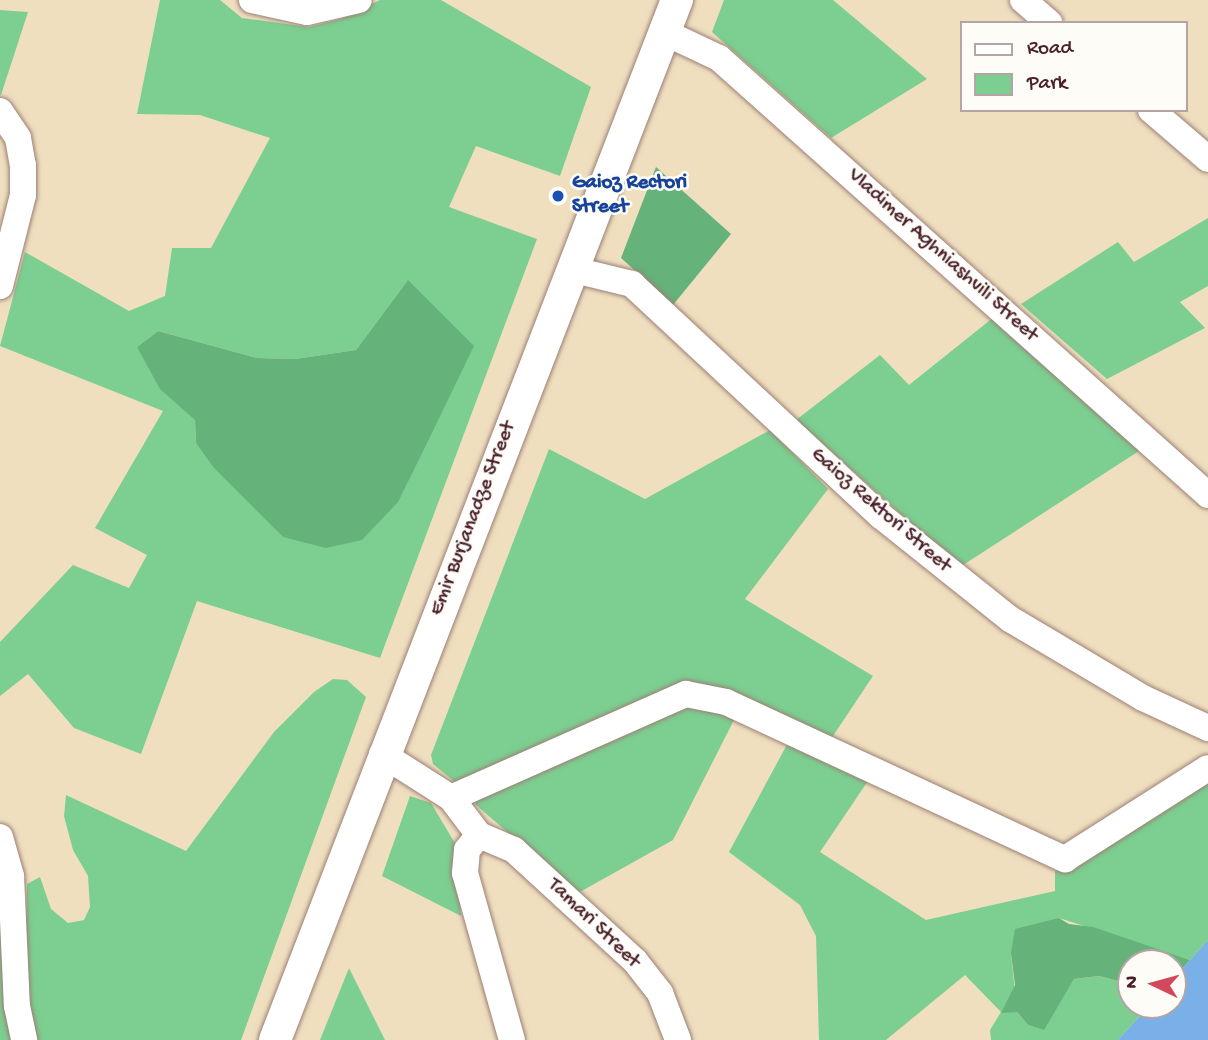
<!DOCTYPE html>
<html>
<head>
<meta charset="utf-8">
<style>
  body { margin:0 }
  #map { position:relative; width:1208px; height:1040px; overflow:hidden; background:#efdfbf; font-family:"Gochi Hand",sans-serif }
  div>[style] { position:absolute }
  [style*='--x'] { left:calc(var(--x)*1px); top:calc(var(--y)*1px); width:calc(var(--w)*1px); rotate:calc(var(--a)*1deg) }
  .green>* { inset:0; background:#7ccf91 }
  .forest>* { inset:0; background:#65b27b }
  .water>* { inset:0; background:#79b0e8 }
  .roads { filter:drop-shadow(0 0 2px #9c7f75) drop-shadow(0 0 2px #9c7f75) }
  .minor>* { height:26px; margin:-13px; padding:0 13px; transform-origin:13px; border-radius:13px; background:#fff }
  .tertiary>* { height:32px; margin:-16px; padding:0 16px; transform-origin:16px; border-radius:16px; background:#fff }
  .dots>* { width:19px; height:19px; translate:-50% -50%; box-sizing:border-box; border:4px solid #fdfcf7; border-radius:50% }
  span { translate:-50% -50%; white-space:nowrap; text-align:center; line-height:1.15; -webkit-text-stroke:5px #fdfcf7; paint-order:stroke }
  .transit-label { font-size:21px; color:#164399; font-weight:700 }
  .left { translate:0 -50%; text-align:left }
  .street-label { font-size:21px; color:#4a1f2b }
  .legend { position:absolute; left:960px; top:21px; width:228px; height:91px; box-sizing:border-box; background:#fdfcf7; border:2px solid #b5a4a5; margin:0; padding:9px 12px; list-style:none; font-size:21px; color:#4a1f2b }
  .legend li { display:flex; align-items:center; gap:14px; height:35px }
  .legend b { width:35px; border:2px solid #b5a4a5 }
  .north { position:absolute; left:1117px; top:949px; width:70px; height:70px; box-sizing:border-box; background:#fdfcf7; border:2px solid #b5a4a5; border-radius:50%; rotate:275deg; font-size:19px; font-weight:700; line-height:28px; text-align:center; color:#4a1f2b }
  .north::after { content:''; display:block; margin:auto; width:24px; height:32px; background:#d1495b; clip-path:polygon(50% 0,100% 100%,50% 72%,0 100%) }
</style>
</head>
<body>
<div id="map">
  <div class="green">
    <div style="clip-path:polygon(evenodd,160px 0,220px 0,242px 18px,309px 27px,341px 19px,380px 0,441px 0,591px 87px,560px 176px,476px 146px,449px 207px,537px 239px,380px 658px,197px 601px,141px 754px,74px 728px,28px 674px,0 696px,0 642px,73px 565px,129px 588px,147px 555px,95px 528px,163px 411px,0 346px,25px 252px,129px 311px,165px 296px,172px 248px,211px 248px,270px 138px,200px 115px,137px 114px,160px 0,408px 280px,283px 537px,196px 443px,195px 420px,137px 347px,158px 331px,257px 358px,295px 359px,356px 350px,408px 280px)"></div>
    <div style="clip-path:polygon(724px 0,833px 0,927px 79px,831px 138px,712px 32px)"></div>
    <div style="clip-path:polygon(0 10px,28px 12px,1px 95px,0 95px)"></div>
    <div style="clip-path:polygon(1208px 218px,1208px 286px,1180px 302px,1205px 328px,1107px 379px,1021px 304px,1118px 242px,1134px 262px)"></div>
    <div style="clip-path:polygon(994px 317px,1142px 449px,960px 567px,796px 420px,880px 355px,909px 385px)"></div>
    <div style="clip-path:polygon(770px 430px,828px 489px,745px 599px,873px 676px,831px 739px,717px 687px,463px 783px,455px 782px,433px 764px,431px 755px,549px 449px,645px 499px)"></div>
    <div style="clip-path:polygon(333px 679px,347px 680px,366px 697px,241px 1040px,36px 1040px,25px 984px,27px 884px,40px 877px,51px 909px,68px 923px,84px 920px,90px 907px,88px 876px,73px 850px,64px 816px,66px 795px,186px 851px,274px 732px,314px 692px)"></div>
    <div style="clip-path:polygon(682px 700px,737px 714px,673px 840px,578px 893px,476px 805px,475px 796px)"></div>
    <div style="clip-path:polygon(790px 739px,872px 775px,820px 852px,926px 920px,1055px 891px,1055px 871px,1208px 778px,1208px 940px,1190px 960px,1059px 918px,1011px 953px,1017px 1012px,1028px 1025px,1043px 1029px,1074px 979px,1099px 976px,1126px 983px,1139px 1017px,1118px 1040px,991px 1040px,990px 1030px,1001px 1012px,965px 975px,886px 1040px,819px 1040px,816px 936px,800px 905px,729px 852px)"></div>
    <div style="clip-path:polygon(410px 796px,431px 803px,456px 845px,461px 916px,382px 876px)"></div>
    <div style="clip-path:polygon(0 871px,13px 1040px,0 1040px)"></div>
    <div style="clip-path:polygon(349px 968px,385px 1040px,320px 1040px)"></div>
  </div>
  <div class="forest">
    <div style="clip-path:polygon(656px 167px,731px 234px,673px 305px,621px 258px)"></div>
    <div style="clip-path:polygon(408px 280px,474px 346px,430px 437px,398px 502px,362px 540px,326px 548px,283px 537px,214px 468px,196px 443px,195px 420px,160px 389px,137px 347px,158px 331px,257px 358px,295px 359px,356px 350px)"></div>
    <div style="clip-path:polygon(1059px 918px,1069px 924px,1093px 927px,1190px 960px,1173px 979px,1173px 963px,1131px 963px,1131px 996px,1126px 983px,1099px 976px,1074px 979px,1044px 1030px,1028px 1025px,1017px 1012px,1001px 1013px,1015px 985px,1011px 953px,1015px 929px)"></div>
  </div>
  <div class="water">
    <div style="clip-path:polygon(1208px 940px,1208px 1040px,1118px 1040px,1150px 1005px,1173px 1005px,1173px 979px)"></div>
  </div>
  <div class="roads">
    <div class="minor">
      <div style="--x:252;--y:0;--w:56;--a:12.3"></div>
      <div style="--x:307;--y:12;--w:53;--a:-13"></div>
      <div style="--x:1023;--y:0;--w:35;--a:41"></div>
      <div style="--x:666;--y:33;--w:59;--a:25.3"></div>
      <div style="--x:719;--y:58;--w:656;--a:41.79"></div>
      <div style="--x:1151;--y:110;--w:75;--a:40.7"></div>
      <div style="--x:0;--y:111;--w:32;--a:56"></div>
      <div style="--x:18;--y:138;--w:27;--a:80"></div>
      <div style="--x:23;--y:165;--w:30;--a:90"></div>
      <div style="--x:23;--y:195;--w:94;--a:104.2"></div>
      <div style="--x:574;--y:270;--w:60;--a:13.6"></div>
      <div style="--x:632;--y:284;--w:340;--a:43"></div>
      <div style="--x:881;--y:516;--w:165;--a:38.6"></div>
      <div style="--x:1010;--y:619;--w:155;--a:30.7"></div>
      <div style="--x:1143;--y:698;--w:72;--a:24.8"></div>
      <div style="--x:382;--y:754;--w:82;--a:32.5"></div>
      <div style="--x:451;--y:798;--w:46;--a:52.9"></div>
      <div style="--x:479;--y:835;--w:38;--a:23"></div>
      <div style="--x:514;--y:850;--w:164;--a:42.5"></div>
      <div style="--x:635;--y:961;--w:41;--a:52"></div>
      <div style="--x:660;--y:993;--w:50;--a:69"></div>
      <div style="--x:451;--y:798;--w:257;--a:-23.9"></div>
      <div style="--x:686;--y:694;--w:41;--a:11.3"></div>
      <div style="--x:726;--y:702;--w:374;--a:24.9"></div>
      <div style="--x:1065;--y:859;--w:169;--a:-32.5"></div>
      <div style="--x:479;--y:835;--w:19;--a:129"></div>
      <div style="--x:467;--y:850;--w:23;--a:95"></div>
      <div style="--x:465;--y:873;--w:173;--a:74.3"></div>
      <div style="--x:0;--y:837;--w:41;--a:74.2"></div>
      <div style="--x:11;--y:876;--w:130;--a:87.4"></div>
      <div style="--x:17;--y:1006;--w:35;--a:78"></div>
    </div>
    <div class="tertiary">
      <div style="--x:275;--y:1040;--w:1115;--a:-68.87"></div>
    </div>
  </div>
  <div class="dots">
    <div style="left:558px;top:196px;background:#1a4fb4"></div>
  </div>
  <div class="transit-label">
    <span class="left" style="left:572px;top:196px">Gaioz Rectori<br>Street</span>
  </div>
  <div class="street-label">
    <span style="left:942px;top:256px;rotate:42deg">Vladimer Aghniashvili Street</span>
    <span style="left:880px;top:511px;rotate:41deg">Gaioz Rektori Street</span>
    <span style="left:474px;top:519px;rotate:-69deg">Emir Burjanadze Street</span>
    <span style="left:593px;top:924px;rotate:44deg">Tamari Street</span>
  </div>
  <ul class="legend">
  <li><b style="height:9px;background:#fff"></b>Road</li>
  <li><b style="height:19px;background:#7ccf91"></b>Park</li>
  </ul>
  <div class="north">N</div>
</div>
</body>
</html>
